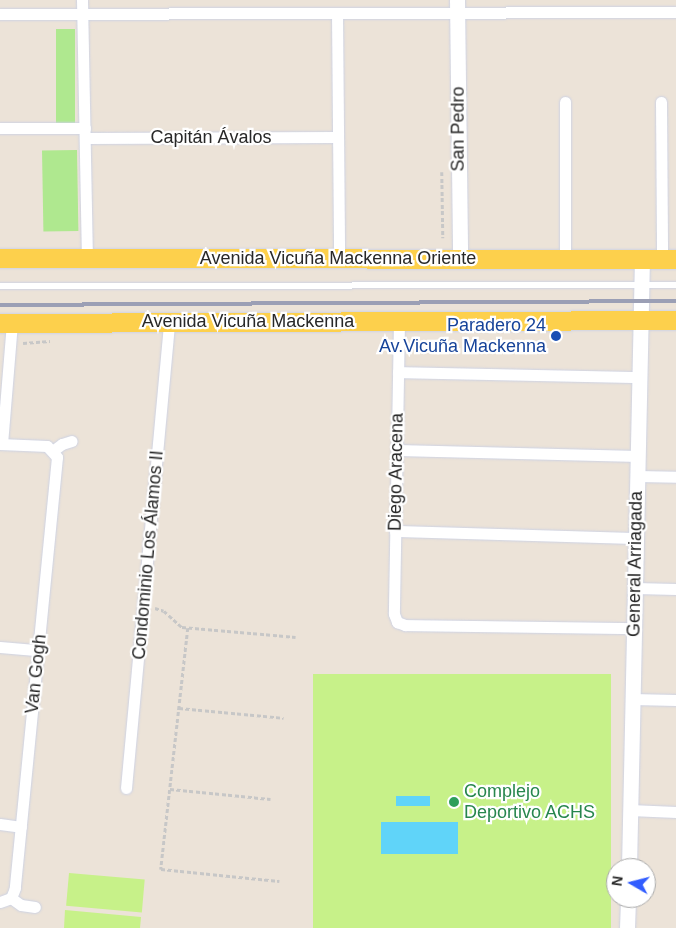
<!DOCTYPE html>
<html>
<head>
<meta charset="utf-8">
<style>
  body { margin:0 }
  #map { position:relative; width:676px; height:928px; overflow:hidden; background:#ece3d8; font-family:Helvetica,sans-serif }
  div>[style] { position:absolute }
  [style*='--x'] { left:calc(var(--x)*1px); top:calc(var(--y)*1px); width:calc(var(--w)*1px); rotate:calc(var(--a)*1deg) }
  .green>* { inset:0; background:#afe88f; transform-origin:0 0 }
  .pitch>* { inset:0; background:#c7f189; transform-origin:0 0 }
  .water>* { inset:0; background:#60d4f9; transform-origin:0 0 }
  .path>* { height:2.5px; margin-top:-1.25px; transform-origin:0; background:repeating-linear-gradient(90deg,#c7c7c7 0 4px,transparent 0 6.5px) }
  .roads { filter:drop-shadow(0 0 1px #cdd2e3) drop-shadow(0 0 1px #cdd2e3) }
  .service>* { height:5.5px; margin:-2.75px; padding:0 2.75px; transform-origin:2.75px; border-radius:2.75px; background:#fff }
  .minor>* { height:11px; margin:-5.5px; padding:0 5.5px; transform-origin:5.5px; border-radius:5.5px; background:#fff }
  .tertiary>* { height:15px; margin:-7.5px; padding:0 7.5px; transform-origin:7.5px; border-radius:7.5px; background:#fff }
  .primary>* { height:19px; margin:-9.5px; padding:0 9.5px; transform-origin:9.5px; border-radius:9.5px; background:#fdd04c }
  .rail>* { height:4px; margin:-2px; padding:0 2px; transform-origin:2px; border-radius:2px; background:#9b9fb5 }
  .dots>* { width:14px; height:14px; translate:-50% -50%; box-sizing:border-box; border:2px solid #fff; border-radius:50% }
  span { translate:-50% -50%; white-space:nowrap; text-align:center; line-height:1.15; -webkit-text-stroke:4.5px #fff; paint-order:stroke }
  .street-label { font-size:18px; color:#282828 }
  .transit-label { font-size:18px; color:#164399 }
  .right { translate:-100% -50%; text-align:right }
  .leisure-label { font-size:18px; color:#27864d }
  .left { translate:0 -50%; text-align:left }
  .north { position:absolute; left:606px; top:858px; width:50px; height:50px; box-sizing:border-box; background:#fff; border:1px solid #a9a9a9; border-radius:50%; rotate:278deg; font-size:14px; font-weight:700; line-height:20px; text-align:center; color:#282828 }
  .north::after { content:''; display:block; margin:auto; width:18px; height:22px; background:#325dff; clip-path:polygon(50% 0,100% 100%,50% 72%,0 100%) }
</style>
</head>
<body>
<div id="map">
  <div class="green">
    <div style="left:56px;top:29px;width:19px;height:94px"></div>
    <div style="left:77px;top:150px;width:81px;height:35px;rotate:89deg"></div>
  </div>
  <div class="pitch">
    <div style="left:313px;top:674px;width:298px;height:255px"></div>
    <div style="left:69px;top:873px;width:76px;height:33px;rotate:5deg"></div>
    <div style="clip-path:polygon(65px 910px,141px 917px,140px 928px,64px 928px)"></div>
  </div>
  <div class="water">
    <div style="left:396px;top:796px;width:34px;height:10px"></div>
    <div style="left:458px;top:822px;width:32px;height:77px;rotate:90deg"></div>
  </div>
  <div class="path">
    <div style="--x:442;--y:172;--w:66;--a:89.1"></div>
    <div style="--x:23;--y:343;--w:27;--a:-4"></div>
    <div style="--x:155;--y:608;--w:9;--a:18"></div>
    <div style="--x:164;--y:611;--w:24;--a:42"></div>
    <div style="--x:182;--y:627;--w:114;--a:5"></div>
    <div style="--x:188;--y:628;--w:243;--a:96.4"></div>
    <div style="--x:161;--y:869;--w:119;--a:5.8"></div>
    <div style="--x:179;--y:708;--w:105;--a:5.4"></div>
    <div style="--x:170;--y:789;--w:101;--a:5.7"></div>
  </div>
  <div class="roads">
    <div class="service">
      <div style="--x:0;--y:286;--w:676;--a:-0.08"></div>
    </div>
    <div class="minor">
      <div style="--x:82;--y:0;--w:259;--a:88.9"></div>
      <div style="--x:337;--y:13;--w:244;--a:89.5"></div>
      <div style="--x:0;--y:14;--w:676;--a:-0.17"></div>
      <div style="--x:661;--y:102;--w:157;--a:89.6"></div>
      <div style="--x:0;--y:128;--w:85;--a:0"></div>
      <div style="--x:85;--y:138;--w:253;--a:-0.2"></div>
      <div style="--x:565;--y:259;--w:157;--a:-90"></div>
      <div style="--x:399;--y:321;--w:293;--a:91"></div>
      <div style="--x:394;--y:614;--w:9;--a:69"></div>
      <div style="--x:397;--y:622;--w:9;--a:21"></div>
      <div style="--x:405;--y:625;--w:229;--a:0.8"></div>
      <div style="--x:398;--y:372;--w:241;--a:1.2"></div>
      <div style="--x:0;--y:444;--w:47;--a:2.4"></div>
      <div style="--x:47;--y:446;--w:15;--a:48"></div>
      <div style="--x:57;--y:457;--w:433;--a:95.6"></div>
      <div style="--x:15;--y:888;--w:11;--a:112"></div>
      <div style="--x:11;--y:898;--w:12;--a:160"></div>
      <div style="--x:2;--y:444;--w:121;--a:-85.3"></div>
      <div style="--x:54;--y:450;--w:10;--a:-37"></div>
      <div style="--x:62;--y:444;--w:10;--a:-17"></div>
      <div style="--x:397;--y:450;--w:241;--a:1.4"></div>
      <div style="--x:637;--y:476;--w:39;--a:1"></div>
      <div style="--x:395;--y:531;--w:241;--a:1.7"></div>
      <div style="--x:635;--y:588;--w:41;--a:1.4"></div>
      <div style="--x:0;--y:647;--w:38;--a:5"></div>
      <div style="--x:632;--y:699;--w:44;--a:1.3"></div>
      <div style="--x:126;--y:788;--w:468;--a:-84.7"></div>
      <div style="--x:630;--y:810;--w:46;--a:2.5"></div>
      <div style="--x:0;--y:824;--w:21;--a:8"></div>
      <div style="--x:11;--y:898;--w:12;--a:35"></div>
      <div style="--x:21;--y:905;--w:14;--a:8"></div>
    </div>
    <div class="tertiary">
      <div style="--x:457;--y:0;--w:258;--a:89.3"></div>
      <div style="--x:629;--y:868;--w:609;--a:-88.78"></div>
      <div style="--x:627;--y:928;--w:30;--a:-88"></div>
    </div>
    <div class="primary">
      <div style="--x:0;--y:258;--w:676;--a:0.08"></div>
      <div style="--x:0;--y:323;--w:676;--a:-0.25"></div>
    </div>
  </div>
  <div class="rail">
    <div style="--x:0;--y:305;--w:676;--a:-0.34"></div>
  </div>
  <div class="dots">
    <div style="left:556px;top:336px;background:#1a4fb4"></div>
    <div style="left:454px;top:802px;background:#2e9e5b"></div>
  </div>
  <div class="street-label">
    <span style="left:458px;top:129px;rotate:-90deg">San Pedro</span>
    <span style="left:211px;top:137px">Capitán Ávalos</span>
    <span style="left:338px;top:258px">Avenida Vicuña Mackenna Oriente</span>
    <span style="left:248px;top:321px">Avenida Vicuña Mackenna</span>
    <span style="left:396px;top:472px;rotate:-89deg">Diego Aracena</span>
    <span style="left:148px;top:555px;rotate:-85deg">Condominio Los Álamos II</span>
    <span style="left:635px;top:564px;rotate:-89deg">General Arriagada</span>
    <span style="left:36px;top:674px;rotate:-84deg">Van Gogh</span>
  </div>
  <div class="transit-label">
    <span class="right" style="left:546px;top:336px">Paradero 24<br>Av.Vicuña Mackenna</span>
  </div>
  <div class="leisure-label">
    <span class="left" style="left:464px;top:802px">Complejo<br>Deportivo ACHS</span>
  </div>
  <div class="north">N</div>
</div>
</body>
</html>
